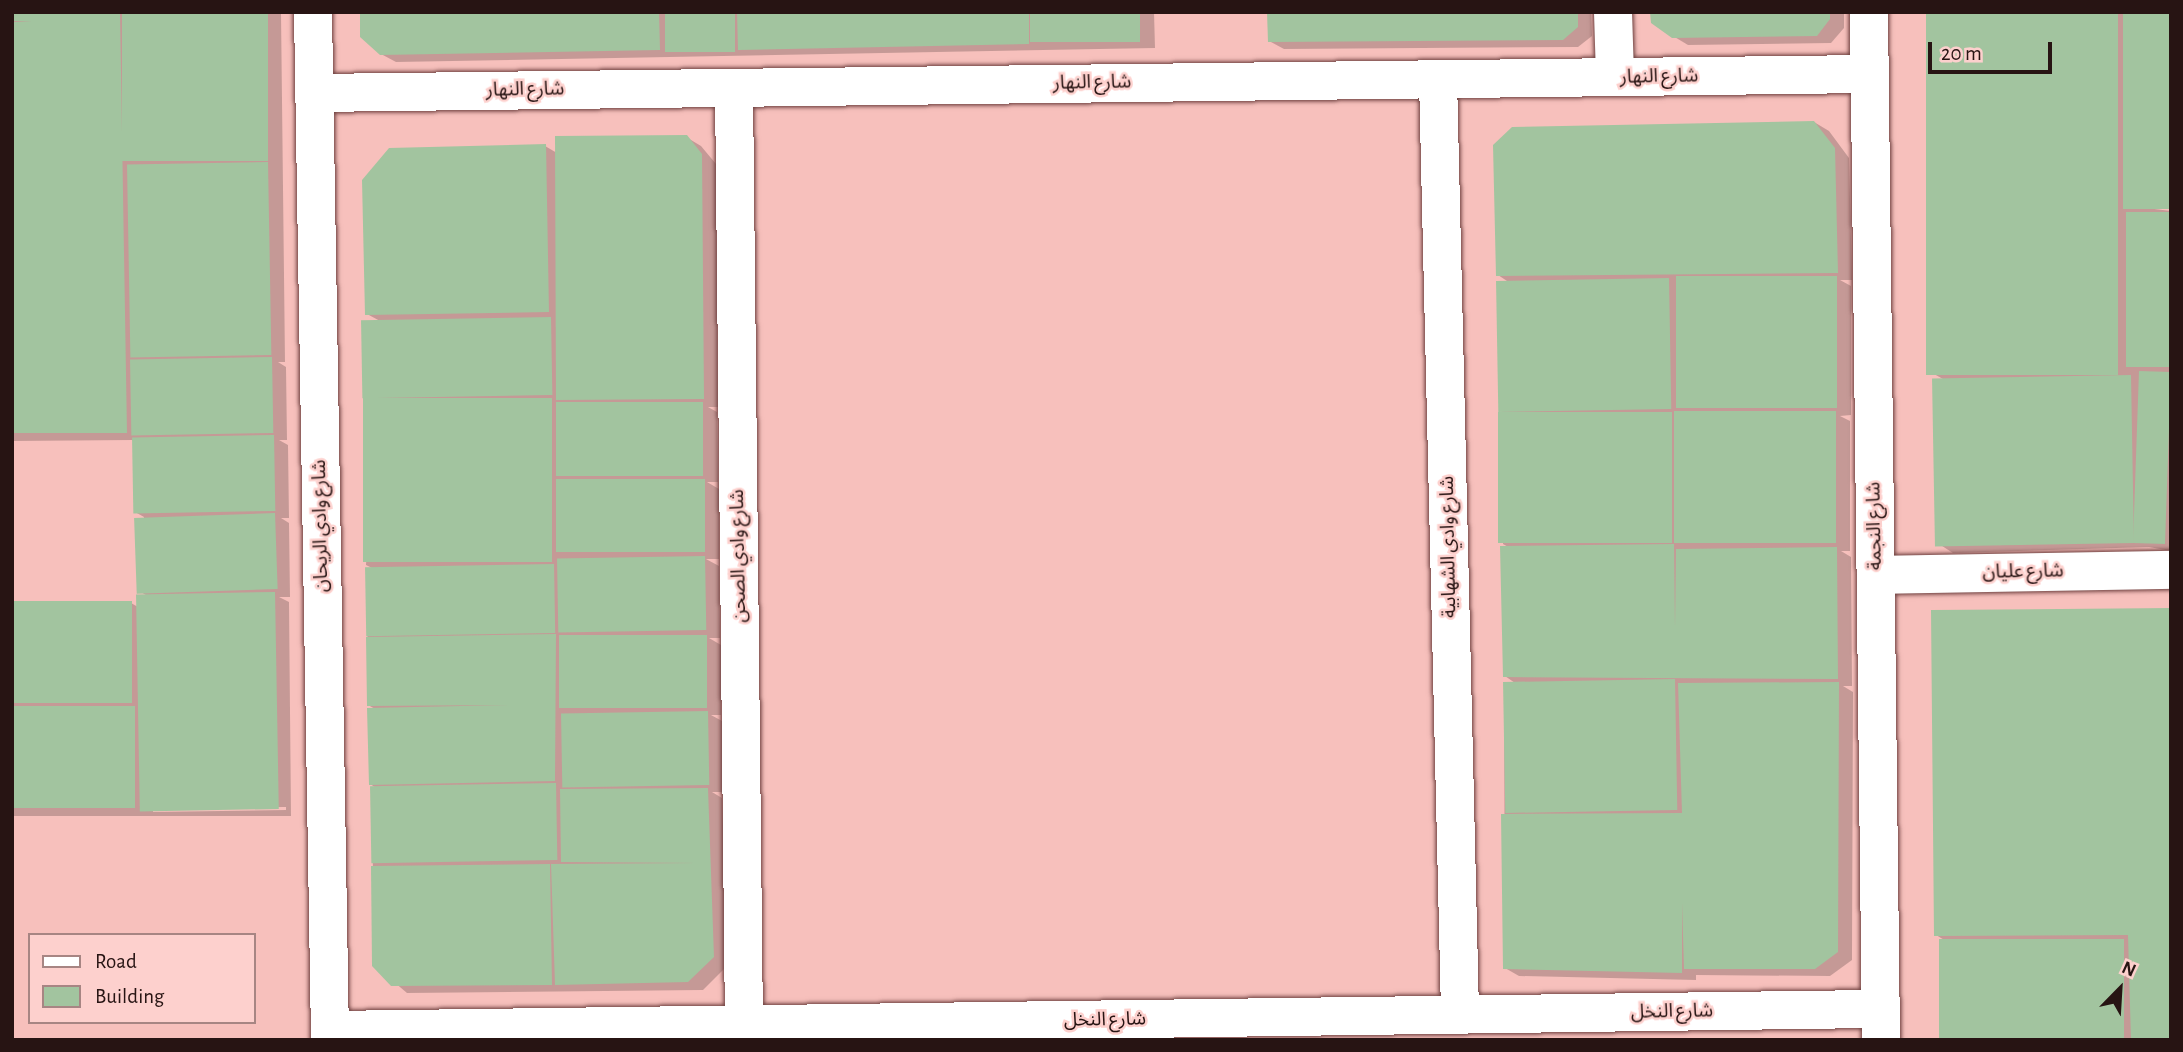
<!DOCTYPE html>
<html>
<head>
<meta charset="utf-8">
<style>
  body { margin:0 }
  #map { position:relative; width:2183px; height:1052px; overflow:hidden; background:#f7c0bc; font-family:"Alegreya Sans","Noto Sans Arabic",sans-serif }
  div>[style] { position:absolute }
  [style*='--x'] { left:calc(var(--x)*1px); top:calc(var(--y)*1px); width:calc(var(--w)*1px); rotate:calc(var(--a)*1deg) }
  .shadow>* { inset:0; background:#0003 }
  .building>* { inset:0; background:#a2c49f; transform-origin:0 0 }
  .roads { filter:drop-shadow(0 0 2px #6f4140) drop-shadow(0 0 2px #6f4140) }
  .street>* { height:38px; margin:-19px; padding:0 19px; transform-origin:19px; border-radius:19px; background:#fff }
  span { translate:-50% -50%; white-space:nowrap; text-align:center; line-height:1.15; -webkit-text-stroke:5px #fdd0cd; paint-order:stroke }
  .street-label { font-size:19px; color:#271413 }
  .frame { position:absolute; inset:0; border:14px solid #271413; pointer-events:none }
  .legend { position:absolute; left:28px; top:933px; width:228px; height:91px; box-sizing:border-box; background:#fdd0cd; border:2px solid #a78583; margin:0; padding:9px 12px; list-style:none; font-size:21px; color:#271413 }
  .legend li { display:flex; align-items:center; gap:14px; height:35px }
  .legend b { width:35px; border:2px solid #a78583 }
  .north { position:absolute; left:2085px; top:954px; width:70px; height:70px; -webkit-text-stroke:5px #fdd0cd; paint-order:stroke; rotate:24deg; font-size:19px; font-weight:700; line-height:28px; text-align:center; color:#271413 }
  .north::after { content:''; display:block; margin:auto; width:24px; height:32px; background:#271413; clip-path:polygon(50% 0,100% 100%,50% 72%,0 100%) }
  .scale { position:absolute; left:1928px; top:42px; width:124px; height:32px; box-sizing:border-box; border:4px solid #271413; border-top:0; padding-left:9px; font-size:21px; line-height:24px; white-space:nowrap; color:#271413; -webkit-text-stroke:5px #fdd0cd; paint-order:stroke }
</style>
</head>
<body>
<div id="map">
  <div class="shadow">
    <div style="clip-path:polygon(evenodd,12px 12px,281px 12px,285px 362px,278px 362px,286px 367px,287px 440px,279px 440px,288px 445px,289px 518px,281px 518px,289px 523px,290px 597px,279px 597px,289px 602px,291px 816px,12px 816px,12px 603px,131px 603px,138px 607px,146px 595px,137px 590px,144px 517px,135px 512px,134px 440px,12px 441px,12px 12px,286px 807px,286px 810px,153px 812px,153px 808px,286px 807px)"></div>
    <div style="clip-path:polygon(362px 12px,1154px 12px,1155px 48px,396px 62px,381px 54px)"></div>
    <div style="clip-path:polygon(1269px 12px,1591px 12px,1592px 36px,1578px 47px,1284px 49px,1269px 41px)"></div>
    <div style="clip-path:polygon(1652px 12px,1844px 12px,1844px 28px,1831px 43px,1688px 45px,1673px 36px)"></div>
    <div style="clip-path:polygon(1928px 12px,2171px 12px,2138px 207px,2171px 211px,2171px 551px,2149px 547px,1953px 553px,1939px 544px,1943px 379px,1934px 374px)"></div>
    <div style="clip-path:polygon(1814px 122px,1829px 131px,1849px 158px,1852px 280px,1840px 280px,1851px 286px,1851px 415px,1840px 416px,1850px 421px,1850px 551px,1841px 551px,1851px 557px,1852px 686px,1843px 686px,1853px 692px,1852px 960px,1830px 976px,1696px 975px,1696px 980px,1519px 976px,1505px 968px,1504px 683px,1515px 683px,1505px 676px,1510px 548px,1503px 544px,1509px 416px,1501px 411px,1510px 283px,1498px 275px)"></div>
    <div style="clip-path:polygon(686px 137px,701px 146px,716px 164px,718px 407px,708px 407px,717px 412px,718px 482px,707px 482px,719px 489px,719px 559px,706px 559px,719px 566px,720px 638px,709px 638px,721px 645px,721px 715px,711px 715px,722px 721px,723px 792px,712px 792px,722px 798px,728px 965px,703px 990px,407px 993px,374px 965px,372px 789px,378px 789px,370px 784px,377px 710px,368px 705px,367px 569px,374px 569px,366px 565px,374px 402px,365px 397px,380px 321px,367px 314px,545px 146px,557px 153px)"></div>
    <div style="clip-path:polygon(2171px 609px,2171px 1040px,1942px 1040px,1946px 941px,1936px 935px)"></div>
  </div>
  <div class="building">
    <div style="clip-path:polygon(12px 12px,120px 12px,127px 433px,12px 433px,12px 22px,32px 22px,12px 21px)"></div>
    <div style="left:122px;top:12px;width:146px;height:149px"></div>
    <div style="clip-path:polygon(360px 12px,659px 12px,660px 50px,380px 55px,360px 37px)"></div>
    <div style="left:665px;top:12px;width:70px;height:40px"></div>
    <div style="clip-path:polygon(737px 12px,1029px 12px,1029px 44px,738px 50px)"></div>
    <div style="left:1030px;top:12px;width:110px;height:30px"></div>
    <div style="clip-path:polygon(1267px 12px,1578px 12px,1578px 27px,1563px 40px,1268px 42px)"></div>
    <div style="clip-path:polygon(1650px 12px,1830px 12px,1830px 19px,1817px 36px,1672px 38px,1651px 23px)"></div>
    <div style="left:1926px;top:12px;width:192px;height:363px"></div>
    <div style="left:2123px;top:12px;width:48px;height:197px"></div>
    <div style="clip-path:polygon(1814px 121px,1835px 148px,1838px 273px,1496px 276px,1493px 145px,1512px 127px)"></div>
    <div style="clip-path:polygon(687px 135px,702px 154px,704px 399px,556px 400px,555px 136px)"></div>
    <div style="clip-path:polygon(546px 144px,549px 312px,365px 315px,362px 180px,389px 148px)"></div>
    <div style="left:268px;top:162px;width:193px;height:141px;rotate:89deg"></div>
    <div style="left:2171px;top:212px;width:155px;height:45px;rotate:90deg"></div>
    <div style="left:1837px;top:276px;width:132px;height:161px;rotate:90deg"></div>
    <div style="left:1669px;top:278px;width:131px;height:173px;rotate:89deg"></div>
    <div style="left:551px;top:317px;width:78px;height:190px;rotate:89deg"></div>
    <div style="left:272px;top:357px;width:76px;height:142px;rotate:89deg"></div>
    <div style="left:2139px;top:371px;width:32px;height:172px;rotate:2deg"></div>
    <div style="left:2131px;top:375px;width:168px;height:199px;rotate:89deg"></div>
    <div style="left:552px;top:398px;width:164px;height:189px;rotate:90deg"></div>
    <div style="left:556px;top:402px;width:147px;height:74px"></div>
    <div style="left:1836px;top:411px;width:132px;height:162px;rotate:90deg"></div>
    <div style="left:1672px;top:412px;width:131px;height:174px;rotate:90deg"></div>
    <div style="left:274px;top:435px;width:76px;height:142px;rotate:89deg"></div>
    <div style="left:705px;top:479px;width:73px;height:149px;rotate:90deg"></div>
    <div style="left:275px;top:513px;width:76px;height:141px;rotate:88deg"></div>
    <div style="clip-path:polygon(1674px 544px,1675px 627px,1676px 549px,1837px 547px,1838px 679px,1503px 677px,1500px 546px)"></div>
    <div style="left:705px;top:556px;width:74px;height:148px;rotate:89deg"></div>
    <div style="left:554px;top:564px;width:69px;height:189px;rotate:89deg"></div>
    <div style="left:275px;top:592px;width:217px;height:139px;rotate:89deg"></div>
    <div style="left:132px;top:601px;width:102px;height:120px;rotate:90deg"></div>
    <div style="clip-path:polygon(2171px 608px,2171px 1040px,2131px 1040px,2128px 935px,1934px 936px,1931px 610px)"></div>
    <div style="clip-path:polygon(556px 634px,555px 781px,369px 785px,367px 708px,509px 705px,367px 706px,366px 637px)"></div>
    <div style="left:559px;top:635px;width:148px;height:73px"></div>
    <div style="left:1675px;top:679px;width:131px;height:172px;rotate:89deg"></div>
    <div style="clip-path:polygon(1839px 682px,1838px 952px,1815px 969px,1684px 969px,1682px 903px,1682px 973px,1503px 969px,1501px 814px,1682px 813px,1678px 683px)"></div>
    <div style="left:12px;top:706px;width:123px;height:102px"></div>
    <div style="left:708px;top:711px;width:74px;height:147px;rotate:89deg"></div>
    <div style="left:556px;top:783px;width:77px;height:186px;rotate:89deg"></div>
    <div style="clip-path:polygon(708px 788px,714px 957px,688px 982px,555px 985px,551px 864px,697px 863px,561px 862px,560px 789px)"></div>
    <div style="clip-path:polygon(550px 864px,552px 985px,391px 986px,372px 966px,371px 866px)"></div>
    <div style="left:1939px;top:939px;width:185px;height:101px"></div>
  </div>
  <div class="roads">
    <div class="street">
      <div style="--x:313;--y:12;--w:1028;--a:89.05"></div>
      <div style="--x:1613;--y:12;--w:65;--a:88.2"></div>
      <div style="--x:1869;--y:12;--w:1028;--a:89.33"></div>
      <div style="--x:1438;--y:79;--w:936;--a:88.65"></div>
      <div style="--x:734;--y:88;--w:937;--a:89.39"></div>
      <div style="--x:314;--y:93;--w:1555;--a:-0.7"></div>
      <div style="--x:1876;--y:575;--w:295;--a:-1"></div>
      <div style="--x:330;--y:1030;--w:1551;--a:-0.78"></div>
    </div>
  </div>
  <div class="street-label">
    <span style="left:1659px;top:77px;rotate:-1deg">شارع النهار</span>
    <span style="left:1092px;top:83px;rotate:-1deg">شارع النهار</span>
    <span style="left:525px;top:90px;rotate:-1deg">شارع النهار</span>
    <span style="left:321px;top:526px;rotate:-91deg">شارع وادي الريحان</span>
    <span style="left:1875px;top:526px;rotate:-91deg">شارع النجمة</span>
    <span style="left:1449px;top:547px;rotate:-91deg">شارع وادي الشهابية</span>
    <span style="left:739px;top:556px;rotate:-91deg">شارع وادي الصحن</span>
    <span style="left:2023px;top:572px;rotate:-1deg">شارع عليان</span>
    <span style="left:1672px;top:1012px;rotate:-1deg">شارع النخل</span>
    <span style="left:1105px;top:1020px;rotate:-1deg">شارع النخل</span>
  </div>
  <div class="frame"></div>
  <ul class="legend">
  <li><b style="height:9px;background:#fff"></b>Road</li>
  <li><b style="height:19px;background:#a2c49f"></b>Building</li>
  </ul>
  <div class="north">N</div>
  <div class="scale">20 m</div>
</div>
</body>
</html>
